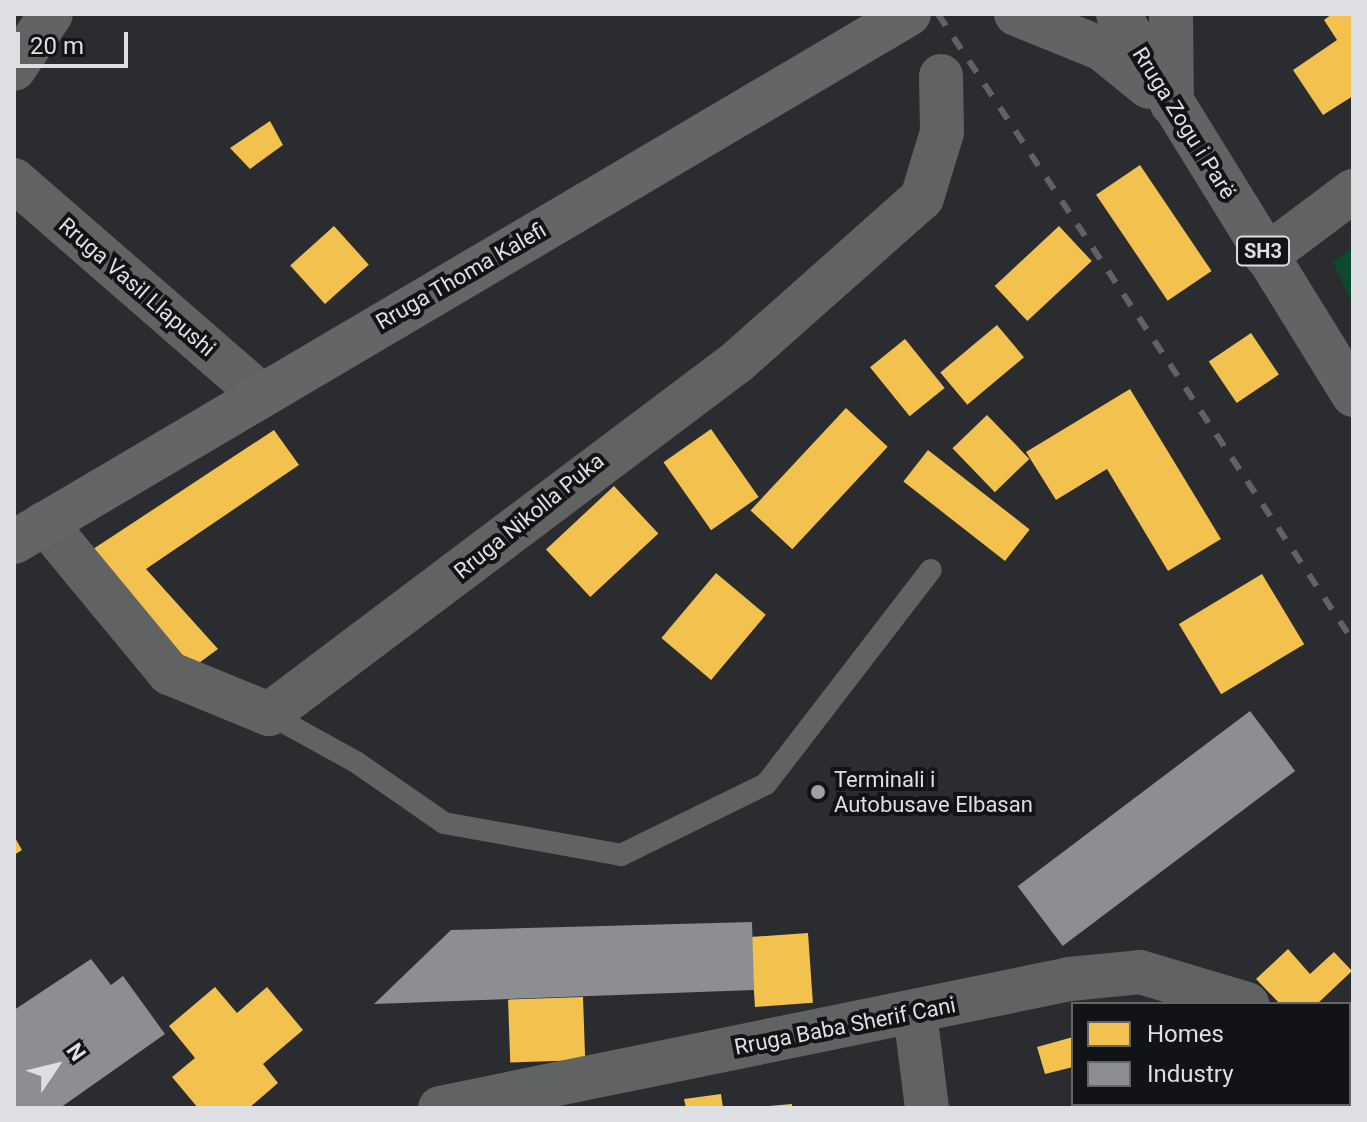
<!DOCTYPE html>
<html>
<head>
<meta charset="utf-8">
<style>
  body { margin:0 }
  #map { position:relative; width:1367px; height:1122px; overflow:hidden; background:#2a2c2f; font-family:Roboto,sans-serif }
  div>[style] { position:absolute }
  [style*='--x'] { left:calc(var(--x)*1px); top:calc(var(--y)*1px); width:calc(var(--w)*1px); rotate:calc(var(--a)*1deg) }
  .green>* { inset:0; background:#0d482f }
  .homes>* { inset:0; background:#f2c14e; transform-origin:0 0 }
  .industry>* { inset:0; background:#8d8d92; transform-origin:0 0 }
  .service>* { height:22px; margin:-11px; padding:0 11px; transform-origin:11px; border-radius:11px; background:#616363 }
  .minor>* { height:44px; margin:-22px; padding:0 22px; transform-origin:22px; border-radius:22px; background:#616363 }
  .secondary>* { height:44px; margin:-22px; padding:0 22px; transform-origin:22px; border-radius:22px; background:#646566 }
  .primary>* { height:44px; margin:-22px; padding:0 22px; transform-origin:22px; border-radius:22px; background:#616365 }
  .rail>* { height:6px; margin-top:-3px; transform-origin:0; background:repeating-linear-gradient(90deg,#606264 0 14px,transparent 0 28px) }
  .dots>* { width:22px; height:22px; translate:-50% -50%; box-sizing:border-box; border:4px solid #121316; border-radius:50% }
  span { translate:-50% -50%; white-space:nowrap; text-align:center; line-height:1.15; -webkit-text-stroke:8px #121316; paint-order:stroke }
  .shield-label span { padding:2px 6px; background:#121316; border:2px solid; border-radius:6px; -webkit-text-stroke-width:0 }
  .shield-label { font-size:20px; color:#dddfe3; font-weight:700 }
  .street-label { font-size:22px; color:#dddfe3 }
  .poi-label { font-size:22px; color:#dddfe3 }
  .left { translate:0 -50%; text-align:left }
  .frame { position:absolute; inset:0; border:16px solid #dddfe3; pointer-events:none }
  .legend { position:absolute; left:1071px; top:1002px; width:280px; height:104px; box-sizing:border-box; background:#121316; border:2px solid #636568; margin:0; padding:10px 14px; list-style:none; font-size:24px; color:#dddfe3 }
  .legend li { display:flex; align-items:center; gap:16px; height:40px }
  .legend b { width:40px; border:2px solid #636568 }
  .north { position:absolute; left:16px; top:1026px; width:80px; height:80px; -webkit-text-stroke:6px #121316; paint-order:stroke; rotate:55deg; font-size:22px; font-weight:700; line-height:32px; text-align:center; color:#dddfe3 }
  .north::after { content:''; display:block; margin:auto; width:28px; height:36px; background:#dddfe3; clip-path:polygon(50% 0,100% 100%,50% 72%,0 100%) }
  .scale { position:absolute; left:16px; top:32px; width:112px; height:36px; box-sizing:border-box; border:4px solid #dddfe3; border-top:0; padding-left:10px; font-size:24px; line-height:28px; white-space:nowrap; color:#dddfe3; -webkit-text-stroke:6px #121316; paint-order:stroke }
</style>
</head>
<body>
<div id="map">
  <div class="green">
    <div style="clip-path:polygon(1353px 248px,1353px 306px,1333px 262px)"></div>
  </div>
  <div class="homes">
    <div style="clip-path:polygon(1332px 14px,1353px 14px,1353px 96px,1323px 115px,1293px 70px,1337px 40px,1324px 20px)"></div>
    <div style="clip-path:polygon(270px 121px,283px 145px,250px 169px,230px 148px)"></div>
    <div style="left:1140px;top:165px;width:128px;height:53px;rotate:56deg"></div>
    <div style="left:334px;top:226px;width:52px;height:59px;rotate:48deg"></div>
    <div style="left:1059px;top:226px;width:48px;height:88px;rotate:47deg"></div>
    <div style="left:997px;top:325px;width:42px;height:74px;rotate:50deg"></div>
    <div style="left:1251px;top:333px;width:50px;height:51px;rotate:56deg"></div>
    <div style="left:905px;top:339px;width:63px;height:45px;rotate:51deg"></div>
    <div style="clip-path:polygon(1130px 389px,1221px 539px,1168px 571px,1107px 469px,1056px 500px,1026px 452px)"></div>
    <div style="left:846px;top:408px;width:57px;height:140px;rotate:43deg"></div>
    <div style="left:987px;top:415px;width:61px;height:48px;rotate:46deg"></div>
    <div style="left:711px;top:429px;width:83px;height:58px;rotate:55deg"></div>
    <div style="clip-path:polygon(274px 430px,299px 465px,146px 569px,218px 649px,188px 671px,81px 557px)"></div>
    <div style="left:928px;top:450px;width:129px;height:40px;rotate:38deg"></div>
    <div style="left:614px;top:486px;width:65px;height:93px;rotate:47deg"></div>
    <div style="left:716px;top:573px;width:65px;height:85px;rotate:40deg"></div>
    <div style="left:1262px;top:574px;width:82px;height:97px;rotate:59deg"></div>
    <div style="clip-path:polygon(14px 836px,22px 850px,14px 855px)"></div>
    <div style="left:808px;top:933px;width:70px;height:58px;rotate:86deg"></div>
    <div style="clip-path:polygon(1288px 949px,1310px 974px,1334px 952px,1352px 971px,1317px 1004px,1280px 1004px,1256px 979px)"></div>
    <div style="clip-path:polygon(215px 987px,237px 1013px,267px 987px,303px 1030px,263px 1064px,278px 1083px,249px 1108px,198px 1108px,172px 1077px,195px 1058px,169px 1026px)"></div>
    <div style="left:583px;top:997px;width:63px;height:75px;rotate:88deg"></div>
    <div style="clip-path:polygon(1073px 1037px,1073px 1067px,1045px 1074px,1037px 1047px)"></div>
    <div style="clip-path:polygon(721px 1094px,723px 1108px,686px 1108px,684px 1099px)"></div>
    <div style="clip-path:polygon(792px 1104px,792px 1108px,769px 1108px,769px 1106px)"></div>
  </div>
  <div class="industry">
    <div style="left:1250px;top:711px;width:75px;height:291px;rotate:53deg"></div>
    <div style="clip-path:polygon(752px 922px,754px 990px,374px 1004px,451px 930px)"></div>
    <div style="clip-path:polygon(91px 959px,111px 985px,123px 976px,165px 1034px,60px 1108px,14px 1108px,14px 1010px)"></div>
  </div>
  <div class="service">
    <div style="--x:269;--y:714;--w:99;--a:28.9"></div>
    <div style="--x:356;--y:762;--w:107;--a:34.7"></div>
    <div style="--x:444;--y:823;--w:180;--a:10.2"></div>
    <div style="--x:621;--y:855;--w:161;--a:-26.1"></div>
    <div style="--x:766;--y:784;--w:270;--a:-52.4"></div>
  </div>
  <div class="minor">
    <div style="--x:14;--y:69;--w:66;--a:-56.1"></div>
    <div style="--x:14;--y:180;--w:326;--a:41"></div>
    <div style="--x:1266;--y:256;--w:109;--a:-36.8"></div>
    <div style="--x:45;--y:523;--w:195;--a:50.4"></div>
    <div style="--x:169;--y:673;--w:108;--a:22.3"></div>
    <div style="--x:269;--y:714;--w:586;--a:-36.95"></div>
    <div style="--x:737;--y:362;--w:247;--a:-41.6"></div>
    <div style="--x:922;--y:198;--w:69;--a:-73.1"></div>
    <div style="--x:942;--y:132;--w:56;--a:-91"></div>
    <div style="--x:915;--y:1013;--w:96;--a:82.8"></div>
    <div style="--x:1349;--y:1071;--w:5;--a:37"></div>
    <div style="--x:440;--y:1108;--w:643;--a:-11.57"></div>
    <div style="--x:1070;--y:979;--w:70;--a:-5.7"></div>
    <div style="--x:1140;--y:972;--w:112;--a:16.7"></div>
  </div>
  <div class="secondary">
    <div style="--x:14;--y:542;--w:1039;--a:-30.54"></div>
  </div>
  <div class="primary">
    <div style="--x:1016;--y:14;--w:93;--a:22.1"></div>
    <div style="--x:1102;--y:49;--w:60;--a:39"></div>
    <div style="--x:1118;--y:14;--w:448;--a:58.3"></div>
    <div style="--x:1171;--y:14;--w:90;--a:89.4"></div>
  </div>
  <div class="rail">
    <div style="--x:938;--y:14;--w:752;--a:56.5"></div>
  </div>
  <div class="dots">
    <div style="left:818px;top:792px;background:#9ea0a4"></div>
  </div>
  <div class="shield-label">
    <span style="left:1263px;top:251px">SH3</span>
  </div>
  <div class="street-label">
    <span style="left:1184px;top:123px;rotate:58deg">Rruga Zogu i Parë</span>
    <span style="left:461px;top:276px;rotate:-30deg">Rruga Thoma Kalefi</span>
    <span style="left:137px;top:287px;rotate:41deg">Rruga Vasil Llapushi</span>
    <span style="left:529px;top:516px;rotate:-39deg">Rruga Nikolla Puka</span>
    <span style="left:845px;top:1026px;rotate:-11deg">Rruga Baba Sherif Cani</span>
  </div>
  <div class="poi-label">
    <span class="left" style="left:834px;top:792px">Terminali i<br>Autobusave Elbasan</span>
  </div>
  <div class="frame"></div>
  <ul class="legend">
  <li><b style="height:22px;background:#f2c14e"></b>Homes</li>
  <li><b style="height:22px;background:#8d8d92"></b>Industry</li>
  </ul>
  <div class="north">N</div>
  <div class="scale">20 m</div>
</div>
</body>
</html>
